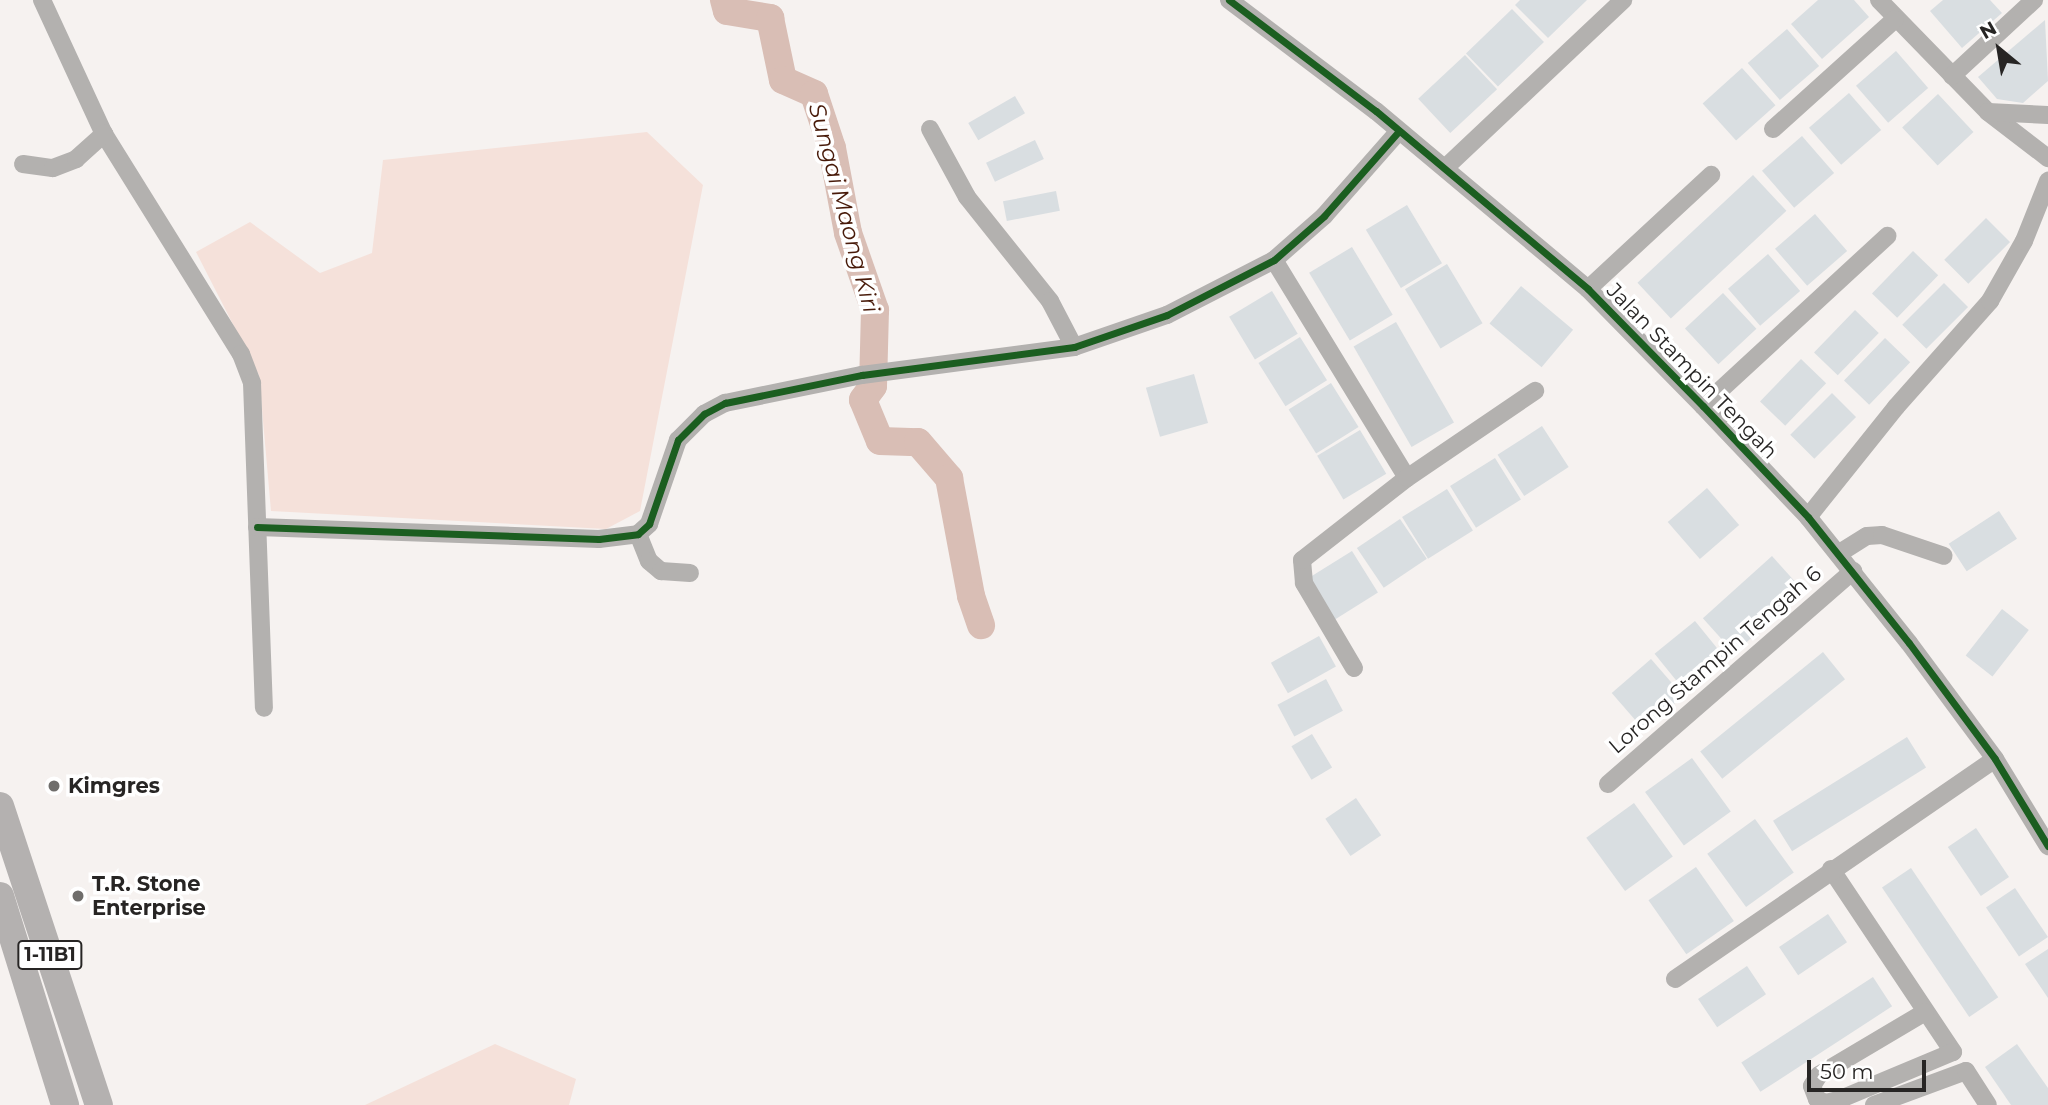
<!DOCTYPE html>
<html>
<head>
<meta charset="utf-8">
<style>
  body { margin:0 }
  #map { position:relative; width:2048px; height:1105px; overflow:hidden; background:#f6f2f0; font-family:Montserrat,sans-serif }
  div>[style] { position:absolute }
  [style*='--x'] { left:calc(var(--x)*1px); top:calc(var(--y)*1px); width:calc(var(--w)*1px); rotate:calc(var(--a)*1deg) }
  .green>* { inset:0; background:#f5e1da }
  .river>* { height:28px; margin:-14px; padding:0 14px; transform-origin:14px; border-radius:14px; background:#d9beb5 }
  .building>* { inset:0; background:#d9dee1; transform-origin:0 0 }
  .minor>* { height:18px; margin:-9px; padding:0 9px; transform-origin:9px; border-radius:9px; background:#b3b1af }
  .trunk>* { height:28px; margin:-14px; padding:0 14px; transform-origin:14px; border-radius:14px; background:#b4b1b0 }
  .cycleway>* { height:7px; margin:-3.5px; padding:0 3.5px; transform-origin:3.5px; border-radius:3.5px; background:#1b5e20 }
  .dots>* { width:19px; height:19px; translate:-50% -50%; box-sizing:border-box; border:4px solid #fff; border-radius:50% }
  span { translate:-50% -50%; white-space:nowrap; text-align:center; line-height:1.15; -webkit-text-stroke:7px #fff; paint-order:stroke }
  .shield-label span { padding:2px 5px; background:#fff; border:2px solid; border-radius:5px; -webkit-text-stroke-width:0 }
  .shield-label { font-size:19px; color:#272524; font-weight:700 }
  .street-label { font-size:21px; color:#272524 }
  .poi-label { font-size:21px; color:#272524; font-weight:700 }
  .left { translate:0 -50%; text-align:left }
  .water-label { font-size:23px; color:#481a09; font-style:italic }
  .north { position:absolute; left:1964px; top:14px; width:70px; height:70px; -webkit-text-stroke:5px #fff; paint-order:stroke; rotate:330deg; font-size:19px; font-weight:700; line-height:28px; text-align:center; color:#272524 }
  .north::after { content:''; display:block; margin:auto; width:24px; height:32px; background:#272524; clip-path:polygon(50% 0,100% 100%,50% 72%,0 100%) }
  .scale { position:absolute; left:1807px; top:1060px; width:119px; height:32px; box-sizing:border-box; border:4px solid #272524; border-top:0; padding-left:9px; font-size:21px; line-height:24px; white-space:nowrap; color:#272524; -webkit-text-stroke:5px #fff; paint-order:stroke }
</style>
</head>
<body>
<div id="map">
  <div class="green">
    <div style="clip-path:polygon(647px 132px,703px 185px,640px 511px,606px 529px,271px 511px,259px 375px,196px 252px,250px 222px,320px 273px,372px 253px,383px 160px)"></div>
    <div style="clip-path:polygon(495px 1044px,576px 1079px,569px 1105px,365px 1105px)"></div>
  </div>
  <div class="river">
    <div style="--x:724;--y:0;--w:11;--a:75"></div>
    <div style="--x:727;--y:11;--w:44;--a:9.2"></div>
    <div style="--x:770;--y:18;--w:63;--a:78.2"></div>
    <div style="--x:783;--y:80;--w:34;--a:24"></div>
    <div style="--x:814;--y:94;--w:57;--a:71.6"></div>
    <div style="--x:832;--y:148;--w:86;--a:79.3"></div>
    <div style="--x:848;--y:233;--w:82;--a:70.7"></div>
    <div style="--x:875;--y:310;--w:76;--a:91.5"></div>
    <div style="--x:873;--y:386;--w:17;--a:126"></div>
    <div style="--x:863;--y:400;--w:44;--a:67.5"></div>
    <div style="--x:880;--y:441;--w:38;--a:2"></div>
    <div style="--x:918;--y:442;--w:48;--a:49.3"></div>
    <div style="--x:949;--y:478;--w:120;--a:79.4"></div>
    <div style="--x:971;--y:596;--w:31;--a:71"></div>
  </div>
  <div class="building">
    <div style="clip-path:polygon(1520px 0,1587px 0,1548px 38px,1515px 5px)"></div>
    <div style="clip-path:polygon(1818px 0,1854px 0,1869px 17px,1822px 59px,1791px 24px)"></div>
    <div style="clip-path:polygon(1943px 0,1990px 0,2002px 13px,1962px 48px,1930px 11px)"></div>
    <div style="left:1512px;top:9px;width:46px;height:64px;rotate:46deg"></div>
    <div style="clip-path:polygon(2045px 20px,2048px 81px,2023px 103px,1997px 99px,1978px 77px)"></div>
    <div style="left:1787px;top:29px;width:49px;height:52px;rotate:49deg"></div>
    <div style="left:1896px;top:51px;width:49px;height:53px;rotate:49deg"></div>
    <div style="left:1465px;top:55px;width:47px;height:64px;rotate:47deg"></div>
    <div style="left:1742px;top:68px;width:50px;height:53px;rotate:48deg"></div>
    <div style="left:1849px;top:93px;width:49px;height:53px;rotate:49deg"></div>
    <div style="left:1938px;top:94px;width:52px;height:49px;rotate:47deg"></div>
    <div style="left:1015px;top:96px;width:20px;height:54px;rotate:60deg"></div>
    <div style="left:1802px;top:136px;width:49px;height:53px;rotate:49deg"></div>
    <div style="left:1035px;top:140px;width:21px;height:54px;rotate:65deg"></div>
    <div style="left:1753px;top:175px;width:49px;height:158px;rotate:47deg"></div>
    <div style="left:1056px;top:191px;width:20px;height:54px;rotate:79deg"></div>
    <div style="left:1407px;top:205px;width:68px;height:48px;rotate:59deg"></div>
    <div style="left:1815px;top:214px;width:49px;height:53px;rotate:49deg"></div>
    <div style="left:1986px;top:218px;width:34px;height:59px;rotate:45deg"></div>
    <div style="left:1352px;top:247px;width:79px;height:50px;rotate:59deg"></div>
    <div style="left:1913px;top:251px;width:35px;height:59px;rotate:44deg"></div>
    <div style="left:1768px;top:254px;width:49px;height:53px;rotate:49deg"></div>
    <div style="left:1447px;top:264px;width:69px;height:49px;rotate:59deg"></div>
    <div style="left:1944px;top:283px;width:34px;height:59px;rotate:45deg"></div>
    <div style="left:1521px;top:286px;width:68px;height:49px;rotate:40deg"></div>
    <div style="left:1272px;top:291px;width:50px;height:50px;rotate:59deg"></div>
    <div style="left:1723px;top:293px;width:49px;height:52px;rotate:47deg"></div>
    <div style="left:1855px;top:310px;width:33px;height:59px;rotate:44deg"></div>
    <div style="left:1396px;top:322px;width:116px;height:49px;rotate:60deg"></div>
    <div style="left:1300px;top:337px;width:51px;height:49px;rotate:58deg"></div>
    <div style="left:1885px;top:338px;width:35px;height:59px;rotate:44deg"></div>
    <div style="left:1801px;top:359px;width:35px;height:59px;rotate:44deg"></div>
    <div style="left:1194px;top:374px;width:51px;height:50px;rotate:74deg"></div>
    <div style="left:1331px;top:383px;width:52px;height:50px;rotate:58deg"></div>
    <div style="left:1832px;top:393px;width:34px;height:59px;rotate:45deg"></div>
    <div style="left:1542px;top:426px;width:49px;height:53px;rotate:57deg"></div>
    <div style="left:1360px;top:430px;width:51px;height:50px;rotate:59deg"></div>
    <div style="left:1495px;top:458px;width:49px;height:53px;rotate:58deg"></div>
    <div style="left:1707px;top:488px;width:49px;height:52px;rotate:49deg"></div>
    <div style="left:1447px;top:489px;width:49px;height:53px;rotate:58deg"></div>
    <div style="left:1999px;top:511px;width:33px;height:60px;rotate:57deg"></div>
    <div style="left:1400px;top:519px;width:48px;height:52px;rotate:56deg"></div>
    <div style="left:1352px;top:551px;width:49px;height:54px;rotate:58deg"></div>
    <div style="left:1772px;top:556px;width:47px;height:93px;rotate:48deg"></div>
    <div style="left:2002px;top:609px;width:34px;height:59px;rotate:38deg"></div>
    <div style="left:1695px;top:621px;width:49px;height:52px;rotate:51deg"></div>
    <div style="left:1319px;top:636px;width:35px;height:55px;rotate:61deg"></div>
    <div style="left:1823px;top:652px;width:35px;height:158px;rotate:51deg"></div>
    <div style="left:1651px;top:659px;width:49px;height:52px;rotate:49deg"></div>
    <div style="left:1326px;top:679px;width:36px;height:55px;rotate:62deg"></div>
    <div style="left:1312px;top:734px;width:39px;height:24px;rotate:59deg"></div>
    <div style="left:1907px;top:737px;width:36px;height:158px;rotate:58deg"></div>
    <div style="left:1692px;top:758px;width:66px;height:58px;rotate:54deg"></div>
    <div style="left:1356px;top:798px;width:45px;height:37px;rotate:56deg"></div>
    <div style="left:1634px;top:803px;width:66px;height:59px;rotate:54deg"></div>
    <div style="left:1755px;top:819px;width:66px;height:59px;rotate:54deg"></div>
    <div style="left:1976px;top:828px;width:59px;height:34px;rotate:56deg"></div>
    <div style="left:1696px;top:867px;width:66px;height:58px;rotate:55deg"></div>
    <div style="left:1911px;top:868px;width:156px;height:35px;rotate:56deg"></div>
    <div style="left:2015px;top:888px;width:59px;height:35px;rotate:56deg"></div>
    <div style="left:1828px;top:914px;width:34px;height:59px;rotate:56deg"></div>
    <div style="clip-path:polygon(2048px 949px,2048px 998px,2025px 964px)"></div>
    <div style="left:1747px;top:966px;width:34px;height:59px;rotate:56deg"></div>
    <div style="left:1873px;top:977px;width:35px;height:157px;rotate:57deg"></div>
    <div style="clip-path:polygon(2017px 1044px,2048px 1088px,2048px 1105px,2011px 1105px,1985px 1067px)"></div>
  </div>
  <div class="minor">
    <div style="--x:42;--y:0;--w:148;--a:65.2"></div>
    <div style="--x:104;--y:134;--w:259;--a:58.1"></div>
    <div style="--x:241;--y:354;--w:31;--a:69"></div>
    <div style="--x:252;--y:383;--w:325;--a:87.9"></div>
    <div style="--x:1229;--y:0;--w:184;--a:37.1"></div>
    <div style="--x:1376;--y:111;--w:277;--a:40"></div>
    <div style="--x:1588;--y:289;--w:164;--a:45.5"></div>
    <div style="--x:1703;--y:406;--w:153;--a:46.6"></div>
    <div style="--x:1808;--y:517;--w:161;--a:51.3"></div>
    <div style="--x:1909;--y:643;--w:144;--a:53.4"></div>
    <div style="--x:1995;--y:759;--w:102;--a:58.7"></div>
    <div style="--x:1879;--y:0;--w:156;--a:45.8"></div>
    <div style="--x:1988;--y:112;--w:76;--a:37.5"></div>
    <div style="--x:1952;--y:76;--w:112;--a:-42.8"></div>
    <div style="--x:1988;--y:112;--w:60;--a:2.9"></div>
    <div style="--x:930;--y:129;--w:77;--a:61.4"></div>
    <div style="--x:967;--y:197;--w:133;--a:51.4"></div>
    <div style="--x:1050;--y:301;--w:52;--a:62.4"></div>
    <div style="--x:1773;--y:129;--w:164;--a:-42"></div>
    <div style="--x:23;--y:164;--w:30;--a:8"></div>
    <div style="--x:53;--y:168;--w:25;--a:-21"></div>
    <div style="--x:76;--y:159;--w:38;--a:-42"></div>
    <div style="--x:1445;--y:168;--w:245;--a:-43.3"></div>
    <div style="--x:1274;--y:260;--w:255;--a:58.6"></div>
    <div style="--x:1588;--y:289;--w:168;--a:-42.8"></div>
    <div style="--x:1703;--y:406;--w:251;--a:-42.7"></div>
    <div style="--x:1808;--y:517;--w:141;--a:-51.3"></div>
    <div style="--x:1896;--y:407;--w:142;--a:-48.4"></div>
    <div style="--x:1990;--y:301;--w:69;--a:-60.5"></div>
    <div style="--x:2024;--y:241;--w:65;--a:-68.2"></div>
    <div style="--x:257;--y:527;--w:342;--a:2"></div>
    <div style="--x:599;--y:539;--w:39;--a:-7"></div>
    <div style="--x:638;--y:534;--w:15;--a:-42"></div>
    <div style="--x:649;--y:524;--w:89;--a:-71"></div>
    <div style="--x:678;--y:440;--w:37;--a:-45"></div>
    <div style="--x:704;--y:414;--w:24;--a:-28"></div>
    <div style="--x:725;--y:403;--w:140;--a:-11.6"></div>
    <div style="--x:862;--y:375;--w:214;--a:-7.5"></div>
    <div style="--x:1074;--y:347;--w:98;--a:-19"></div>
    <div style="--x:1167;--y:315;--w:120;--a:-27.2"></div>
    <div style="--x:1274;--y:260;--w:67;--a:-41.3"></div>
    <div style="--x:1324;--y:216;--w:113;--a:-48.6"></div>
    <div style="--x:638;--y:534;--w:29;--a:68"></div>
    <div style="--x:649;--y:561;--w:16;--a:40"></div>
    <div style="--x:661;--y:571;--w:29;--a:4"></div>
    <div style="--x:1838;--y:554;--w:34;--a:-32"></div>
    <div style="--x:1867;--y:536;--w:15;--a:-4"></div>
    <div style="--x:1882;--y:535;--w:65;--a:18.7"></div>
    <div style="--x:1354;--y:668;--w:99;--a:-120.5"></div>
    <div style="--x:1304;--y:583;--w:23;--a:-95"></div>
    <div style="--x:1302;--y:560;--w:133;--a:-38"></div>
    <div style="--x:1407;--y:478;--w:155;--a:-34.2"></div>
    <div style="--x:1608;--y:784;--w:325;--a:-41"></div>
    <div style="--x:1831;--y:869;--w:220;--a:56.3"></div>
    <div style="--x:1953;--y:1052;--w:125;--a:157.3"></div>
    <div style="--x:1838;--y:1100;--w:13;--a:167"></div>
    <div style="--x:1825;--y:1103;--w:9;--a:-153"></div>
    <div style="--x:1817;--y:1099;--w:14;--a:-111"></div>
    <div style="--x:1812;--y:1086;--w:13;--a:-58"></div>
    <div style="--x:1819;--y:1075;--w:123;--a:-30.7"></div>
    <div style="--x:1675;--y:979;--w:388;--a:-34.5"></div>
    <div style="--x:1874;--y:1105;--w:98;--a:-20.3"></div>
    <div style="--x:1966;--y:1071;--w:40;--a:57.1"></div>
  </div>
  <div class="trunk">
    <div style="--x:0;--y:806;--w:315;--a:71.7"></div>
    <div style="--x:0;--y:896;--w:219;--a:72.7"></div>
  </div>
  <div class="cycleway">
    <div style="--x:1229;--y:0;--w:184;--a:37.1"></div>
    <div style="--x:1376;--y:111;--w:277;--a:40"></div>
    <div style="--x:1588;--y:289;--w:164;--a:45.5"></div>
    <div style="--x:1703;--y:406;--w:153;--a:46.6"></div>
    <div style="--x:1808;--y:517;--w:161;--a:51.3"></div>
    <div style="--x:1909;--y:643;--w:144;--a:53.4"></div>
    <div style="--x:1995;--y:759;--w:102;--a:58.7"></div>
    <div style="--x:257;--y:527;--w:342;--a:2"></div>
    <div style="--x:599;--y:539;--w:39;--a:-7"></div>
    <div style="--x:638;--y:534;--w:15;--a:-42"></div>
    <div style="--x:649;--y:524;--w:89;--a:-71"></div>
    <div style="--x:678;--y:440;--w:37;--a:-45"></div>
    <div style="--x:704;--y:414;--w:24;--a:-28"></div>
    <div style="--x:725;--y:403;--w:140;--a:-11.6"></div>
    <div style="--x:862;--y:375;--w:214;--a:-7.5"></div>
    <div style="--x:1074;--y:347;--w:98;--a:-19"></div>
    <div style="--x:1167;--y:315;--w:120;--a:-27.2"></div>
    <div style="--x:1274;--y:260;--w:67;--a:-41.3"></div>
    <div style="--x:1324;--y:216;--w:113;--a:-48.6"></div>
  </div>
  <div class="dots">
    <div style="left:54px;top:786px;background:#6f6d6b"></div>
    <div style="left:78px;top:896px;background:#6f6d6b"></div>
  </div>
  <div class="shield-label">
    <span style="left:50px;top:955px">1-11B1</span>
  </div>
  <div class="street-label">
    <span style="left:1692px;top:371px;rotate:46deg">Jalan Stampin Tengah</span>
    <span style="left:1715px;top:660px;rotate:-41deg">Lorong Stampin Tengah 6</span>
  </div>
  <div class="poi-label">
    <span class="left" style="left:68px;top:786px">Kimgres</span>
    <span class="left" style="left:92px;top:896px">T.R. Stone<br>Enterprise</span>
  </div>
  <div class="water-label">
    <span style="left:844px;top:208px;rotate:75deg">Sungai Maong Kiri</span>
  </div>
  <div class="north">N</div>
  <div class="scale">50 m</div>
</div>
</body>
</html>
